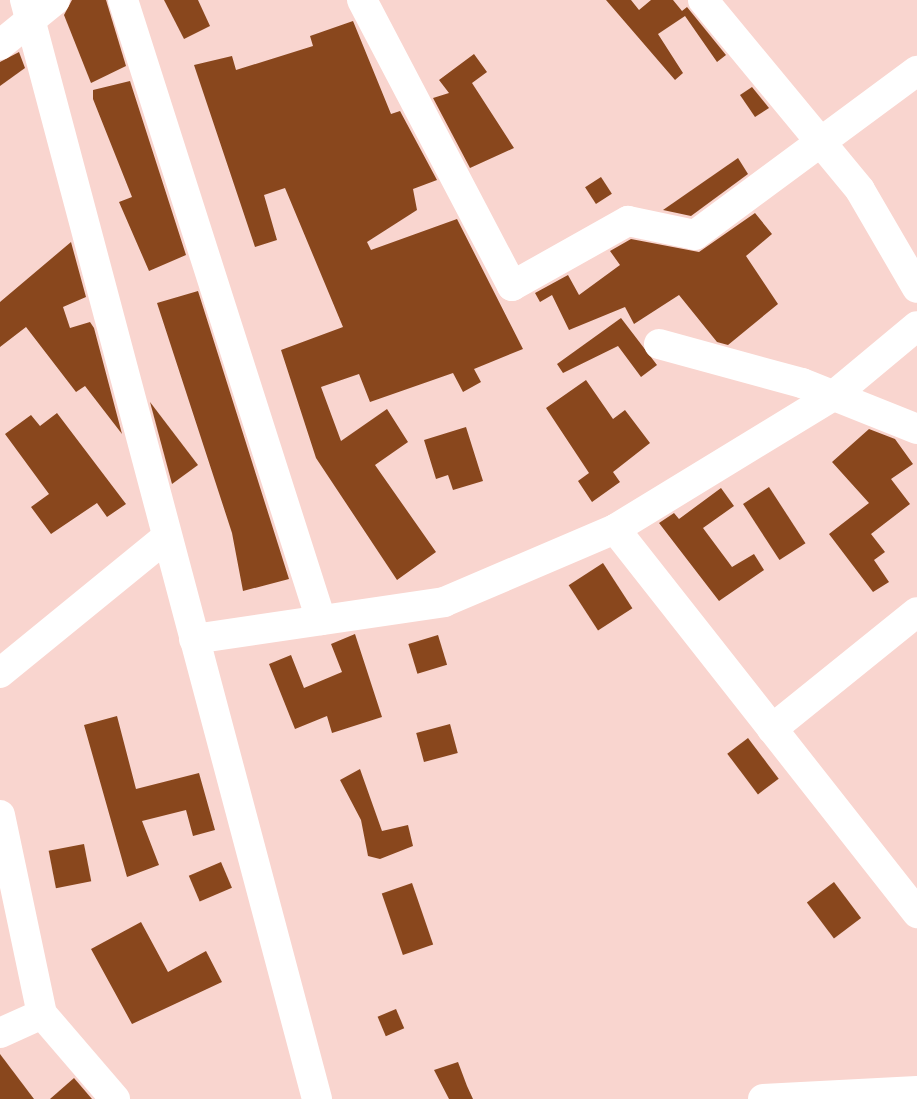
<!DOCTYPE html>
<html>
<head>
<meta charset="utf-8">
<style>
  body { margin:0 }
  #map { position:relative; width:917px; height:1099px; overflow:hidden; background:#f9d5cf; font-family:"Archivo Narrow",sans-serif }
  div>[style] { position:absolute }
  [style*='--x'] { left:calc(var(--x)*1px); top:calc(var(--y)*1px); width:calc(var(--w)*1px); rotate:calc(var(--a)*1deg) }
  .building>* { inset:0; background:#89471d; transform-origin:0 0 }
  .minor>* { height:30px; margin:-15px; padding:0 15px; transform-origin:15px; border-radius:15px; background:#fff }
  span { translate:-50% -50%; white-space:nowrap; text-align:center; line-height:1.15; -webkit-text-stroke:7px #fff; paint-order:stroke }
</style>
</head>
<body>
<div id="map">
  <div class="building">
    <div style="clip-path:polygon(72px 0,106px 0,126px 66px,91px 83px,64px 15px)"></div>
    <div style="clip-path:polygon(164px 0,198px 0,210px 26px,184px 39px)"></div>
    <div style="clip-path:polygon(606px 0,631px 0,639px 10px,651px 0,673px 0,682px 11px,687px 7px,726px 55px,717px 62px,685px 16px,658px 34px,683px 73px,675px 80px)"></div>
    <div style="clip-path:polygon(353px 21px,391px 114px,400px 111px,437px 180px,413px 189px,417px 210px,367px 242px,371px 250px,457px 219px,523px 349px,474px 369px,481px 382px,463px 392px,453px 373px,370px 402px,359px 374px,321px 387px,341px 441px,387px 409px,408px 442px,375px 465px,436px 552px,397px 580px,316px 458px,281px 350px,343px 327px,285px 188px,264px 195px,277px 240px,255px 247px,194px 65px,232px 56px,236px 70px,313px 46px,310px 36px)"></div>
    <div style="clip-path:polygon(19px 52px,25px 68px,0 86px,0 62px)"></div>
    <div style="clip-path:polygon(474px 54px,487px 72px,472px 83px,514px 148px,470px 168px,433px 98px,449px 93px,439px 80px)"></div>
    <div style="clip-path:polygon(130px 81px,186px 255px,149px 271px,119px 202px,132px 197px,93px 99px,93px 90px)"></div>
    <div style="clip-path:polygon(752px 87px,769px 108px,755px 117px,740px 95px)"></div>
    <div style="clip-path:polygon(738px 158px,748px 174px,691px 216px,663px 210px)"></div>
    <div style="left:601px;top:177px;width:20px;height:19px;rotate:57deg"></div>
    <div style="clip-path:polygon(755px 213px,772px 234px,746px 256px,778px 304px,728px 345px,717px 342px,679px 295px,634px 324px,625px 307px,569px 330px,552px 295px,540px 302px,535px 293px,568px 275px,579px 295px,620px 265px,610px 251px,631px 239px,699px 252px)"></div>
    <div style="clip-path:polygon(71px 242px,86px 297px,63px 307px,70px 328px,90px 322px,94px 328px,122px 434px,85px 386px,76px 392px,26px 327px,0 347px,0 302px)"></div>
    <div style="clip-path:polygon(198px 291px,289px 579px,243px 591px,232px 533px,157px 303px)"></div>
    <div style="clip-path:polygon(621px 318px,657px 365px,641px 377px,618px 346px,563px 373px,557px 364px)"></div>
    <div style="clip-path:polygon(586px 380px,613px 419px,625px 410px,650px 443px,613px 472px,620px 482px,592px 502px,578px 481px,589px 473px,546px 408px)"></div>
    <div style="clip-path:polygon(150px 402px,198px 465px,172px 484px)"></div>
    <div style="clip-path:polygon(57px 413px,126px 504px,107px 517px,97px 503px,51px 534px,31px 507px,49px 494px,5px 434px,31px 415px,40px 426px)"></div>
    <div style="clip-path:polygon(466px 427px,483px 481px,453px 490px,448px 475px,436px 479px,424px 440px)"></div>
    <div style="clip-path:polygon(869px 429px,895px 439px,913px 464px,891px 479px,910px 504px,871px 534px,885px 552px,874px 560px,889px 582px,873px 592px,829px 534px,869px 503px,832px 462px)"></div>
    <div style="left:769px;top:487px;width:67px;height:31px;rotate:57deg"></div>
    <div style="clip-path:polygon(721px 488px,734px 506px,703px 528px,732px 567px,754px 554px,764px 570px,719px 601px,659px 523px,674px 513px,679px 519px)"></div>
    <div style="left:603px;top:563px;width:54px;height:41px;rotate:57deg"></div>
    <div style="clip-path:polygon(355px 634px,382px 717px,332px 733px,327px 716px,295px 729px,269px 664px,291px 655px,304px 688px,342px 672px,331px 644px)"></div>
    <div style="left:438px;top:635px;width:31px;height:31px;rotate:73deg"></div>
    <div style="clip-path:polygon(117px 716px,136px 789px,199px 773px,215px 830px,193px 836px,186px 810px,142px 821px,159px 865px,127px 877px,84px 725px)"></div>
    <div style="left:450px;top:724px;width:30px;height:35px;rotate:75deg"></div>
    <div style="left:748px;top:738px;width:51px;height:26px;rotate:53deg"></div>
    <div style="clip-path:polygon(360px 769px,382px 831px,408px 825px,413px 846px,380px 859px,368px 856px,361px 820px,340px 780px)"></div>
    <div style="left:84px;top:844px;width:38px;height:36px;rotate:79deg"></div>
    <div style="left:221px;top:862px;width:28px;height:35px;rotate:67deg"></div>
    <div style="left:834px;top:882px;width:45px;height:34px;rotate:53deg"></div>
    <div style="left:412px;top:883px;width:65px;height:32px;rotate:71deg"></div>
    <div style="clip-path:polygon(141px 922px,168px 972px,206px 951px,222px 982px,132px 1024px,91px 949px)"></div>
    <div style="left:396px;top:1009px;width:21px;height:20px;rotate:67deg"></div>
    <div style="clip-path:polygon(0 1054px,34px 1099px,0 1099px)"></div>
    <div style="clip-path:polygon(458px 1062px,467px 1086px,473px 1099px,449px 1099px,434px 1070px)"></div>
    <div style="clip-path:polygon(74px 1078px,92px 1099px,50px 1099px)"></div>
  </div>
  <div class="minor">
    <div style="--x:25;--y:0;--w:1137;--a:75.12"></div>
    <div style="--x:123;--y:0;--w:651;--a:72.29"></div>
    <div style="--x:362;--y:0;--w:323;--a:62.3"></div>
    <div style="--x:512;--y:286;--w:133;--a:-29.3"></div>
    <div style="--x:628;--y:221;--w:68;--a:11.8"></div>
    <div style="--x:695;--y:235;--w:276;--a:-36.5"></div>
    <div style="--x:703;--y:0;--w:246;--a:50.4"></div>
    <div style="--x:860;--y:190;--w:113;--a:59.8"></div>
    <div style="--x:0;--y:45;--w:71;--a:-39.3"></div>
    <div style="--x:659;--y:344;--w:148;--a:15.3"></div>
    <div style="--x:802;--y:383;--w:124;--a:21.8"></div>
    <div style="--x:615;--y:529;--w:489;--a:51.8"></div>
    <div style="--x:194;--y:639;--w:253;--a:-8.4"></div>
    <div style="--x:444;--y:602;--w:186;--a:-23.1"></div>
    <div style="--x:615;--y:529;--w:255;--a:-31.4"></div>
    <div style="--x:833;--y:396;--w:109;--a:-39.8"></div>
    <div style="--x:0;--y:673;--w:215;--a:-39.2"></div>
    <div style="--x:772;--y:729;--w:186;--a:-38.9"></div>
    <div style="--x:0;--y:815;--w:203;--a:78.1"></div>
    <div style="--x:42;--y:1014;--w:112;--a:49.3"></div>
    <div style="--x:0;--y:1033;--w:46;--a:-24.3"></div>
    <div style="--x:763;--y:1099;--w:154;--a:-3"></div>
  </div>
</div>
</body>
</html>
